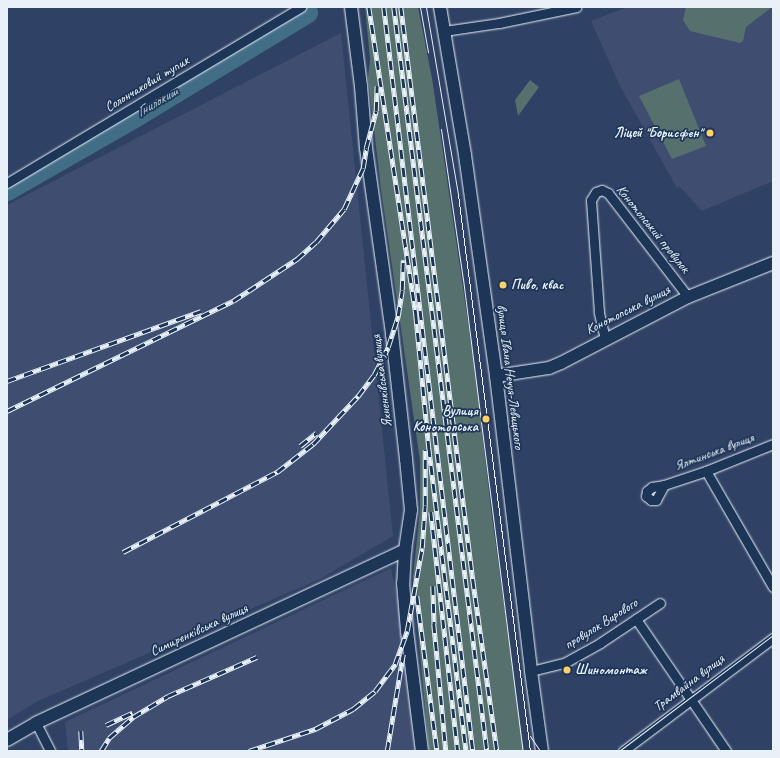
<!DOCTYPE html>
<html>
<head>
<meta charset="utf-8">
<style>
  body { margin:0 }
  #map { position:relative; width:780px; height:758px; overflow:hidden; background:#2f4164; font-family:Caveat,sans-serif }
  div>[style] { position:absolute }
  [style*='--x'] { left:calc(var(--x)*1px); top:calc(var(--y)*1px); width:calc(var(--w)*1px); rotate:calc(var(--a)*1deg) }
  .built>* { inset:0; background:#3f4d71 }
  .green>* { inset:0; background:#55706d }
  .river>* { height:19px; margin:-9.5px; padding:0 9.5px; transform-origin:9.5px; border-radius:9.5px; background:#416d87 }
  .roads { filter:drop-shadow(0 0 1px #e8f1f8) drop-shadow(0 0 1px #e8f1f8) }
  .street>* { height:9px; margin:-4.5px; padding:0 4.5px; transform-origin:4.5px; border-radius:4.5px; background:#1d3557 }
  .secondary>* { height:12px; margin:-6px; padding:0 6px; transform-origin:6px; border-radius:6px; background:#1d3557 }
  .tram>* { height:1px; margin:-0.5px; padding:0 0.5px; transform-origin:0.5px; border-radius:0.5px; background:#e8f1f8 }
  .rail>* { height:4.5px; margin-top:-2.25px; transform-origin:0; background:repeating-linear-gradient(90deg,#1d3557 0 9px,#e8f1f8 0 18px); box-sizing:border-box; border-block:1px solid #e8f1f8 }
  .dots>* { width:11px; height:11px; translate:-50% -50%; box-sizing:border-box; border:2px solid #1d3557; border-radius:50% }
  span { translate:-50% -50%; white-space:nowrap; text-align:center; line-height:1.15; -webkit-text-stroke:3.5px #1d3557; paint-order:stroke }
  .street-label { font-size:14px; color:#e8f1f8 }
  .poi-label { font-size:14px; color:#e8f1f8; font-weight:700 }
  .right { translate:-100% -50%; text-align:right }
  .left { translate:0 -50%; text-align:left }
  .water-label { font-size:15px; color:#aec3d0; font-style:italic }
  .frame { position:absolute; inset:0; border:8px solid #e8f1f8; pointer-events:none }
</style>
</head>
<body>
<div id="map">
  <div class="built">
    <div style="clip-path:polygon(627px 7px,773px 7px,773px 181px,702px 211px,679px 186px,677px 188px,620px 86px,591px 21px)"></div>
    <div style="clip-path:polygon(341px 33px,393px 536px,320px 579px,38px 701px,7px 720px,7px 205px)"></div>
    <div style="clip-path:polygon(391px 568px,400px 612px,418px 751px,68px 751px,65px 722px)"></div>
  </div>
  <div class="green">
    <div style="clip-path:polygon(365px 7px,418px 7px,432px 78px,475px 369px,491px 509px,524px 751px,429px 751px,413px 577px,420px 510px,420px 461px,381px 189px,368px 78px,370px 59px)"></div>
    <div style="clip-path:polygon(686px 7px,772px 7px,746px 27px,743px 41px,740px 43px,690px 31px,683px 20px)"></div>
    <div style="clip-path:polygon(679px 79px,706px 146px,672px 159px,639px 96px)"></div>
    <div style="clip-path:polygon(530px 80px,539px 87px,518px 116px,515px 100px)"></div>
  </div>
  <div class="river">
    <div style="--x:7;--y:191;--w:143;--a:-29.8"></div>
    <div style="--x:131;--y:120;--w:207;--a:-31.2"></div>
  </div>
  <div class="roads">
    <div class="street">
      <div style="--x:444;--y:31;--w:56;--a:-8.3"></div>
      <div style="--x:499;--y:23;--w:79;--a:-11.7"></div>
      <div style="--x:7;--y:183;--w:343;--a:-30.9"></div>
      <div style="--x:605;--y:339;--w:28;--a:-103"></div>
      <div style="--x:599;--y:312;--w:112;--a:-94.1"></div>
      <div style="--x:591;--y:200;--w:9;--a:-58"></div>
      <div style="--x:596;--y:192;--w:6;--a:-18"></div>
      <div style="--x:602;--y:190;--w:7;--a:27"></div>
      <div style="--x:608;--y:193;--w:131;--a:52.4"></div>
      <div style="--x:706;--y:471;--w:134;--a:60"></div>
      <div style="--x:664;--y:485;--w:17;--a:118"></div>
      <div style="--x:656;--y:500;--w:5;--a:180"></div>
      <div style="--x:651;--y:500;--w:6;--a:-141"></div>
      <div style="--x:646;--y:496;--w:5;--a:-79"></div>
      <div style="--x:647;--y:491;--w:6;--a:-39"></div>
      <div style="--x:652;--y:487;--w:12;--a:-9"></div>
      <div style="--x:664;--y:485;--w:44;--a:-18.4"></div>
      <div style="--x:706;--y:471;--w:72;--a:-21.9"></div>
      <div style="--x:636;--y:619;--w:160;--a:55.7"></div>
      <div style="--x:531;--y:671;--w:36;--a:-14"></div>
      <div style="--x:566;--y:662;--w:39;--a:-29"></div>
      <div style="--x:600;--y:643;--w:72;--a:-33.7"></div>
      <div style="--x:36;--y:723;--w:31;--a:63"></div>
      <div style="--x:623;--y:751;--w:188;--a:-37"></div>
    </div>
    <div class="secondary">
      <div style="--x:351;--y:7;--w:80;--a:82.8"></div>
      <div style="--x:361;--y:86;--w:62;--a:85.4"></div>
      <div style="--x:366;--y:148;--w:188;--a:82"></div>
      <div style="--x:392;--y:334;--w:126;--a:83.6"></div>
      <div style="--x:406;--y:459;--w:51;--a:84.4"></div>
      <div style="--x:411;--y:510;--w:40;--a:98.5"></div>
      <div style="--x:405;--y:550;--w:33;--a:93"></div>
      <div style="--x:403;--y:583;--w:48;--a:85.2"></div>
      <div style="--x:407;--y:631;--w:121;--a:82.9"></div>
      <div style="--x:440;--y:7;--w:150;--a:80.4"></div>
      <div style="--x:465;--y:155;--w:223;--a:82"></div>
      <div style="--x:496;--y:376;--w:297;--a:83.2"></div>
      <div style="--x:531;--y:671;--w:81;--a:82.2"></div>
      <div style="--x:496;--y:376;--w:54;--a:-8.6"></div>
      <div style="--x:549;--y:368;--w:13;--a:-23"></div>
      <div style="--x:561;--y:363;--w:143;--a:-27.5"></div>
      <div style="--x:688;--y:297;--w:92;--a:-21.8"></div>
      <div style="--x:7;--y:740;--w:34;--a:-30"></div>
      <div style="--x:36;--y:723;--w:408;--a:-25.1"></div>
    </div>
  </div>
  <div class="tram">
    <div style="--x:420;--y:7;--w:46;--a:79.9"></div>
    <div style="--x:426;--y:7;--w:191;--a:80.3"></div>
    <div style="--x:458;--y:195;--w:561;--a:82.62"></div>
    <div style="--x:441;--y:129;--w:152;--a:81.7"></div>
    <div style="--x:463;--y:279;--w:476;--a:82.8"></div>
    <div style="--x:530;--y:736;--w:18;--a:56"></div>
    <div style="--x:619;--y:751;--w:193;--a:-37"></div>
  </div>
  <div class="rail">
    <div style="--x:369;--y:7;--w:312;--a:81.3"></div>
    <div style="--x:416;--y:315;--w:134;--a:84.4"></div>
    <div style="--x:429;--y:448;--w:305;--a:83"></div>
    <div style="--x:384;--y:7;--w:749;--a:83.18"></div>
    <div style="--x:394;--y:7;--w:750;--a:82.87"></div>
    <div style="--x:401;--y:7;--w:578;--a:82.84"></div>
    <div style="--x:473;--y:580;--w:173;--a:82"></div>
    <div style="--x:7;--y:381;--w:206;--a:-19.8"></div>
    <div style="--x:7;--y:411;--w:251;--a:-26"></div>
    <div style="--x:233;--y:301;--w:77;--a:-33.3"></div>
    <div style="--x:297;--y:259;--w:25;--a:-42"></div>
    <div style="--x:316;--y:242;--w:43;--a:-49.7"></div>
    <div style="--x:344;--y:209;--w:45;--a:-65.1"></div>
    <div style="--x:363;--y:168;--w:20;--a:-81"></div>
    <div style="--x:366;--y:148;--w:38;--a:-75"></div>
    <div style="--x:376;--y:111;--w:25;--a:-88"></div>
    <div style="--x:300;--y:446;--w:21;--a:-39"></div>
    <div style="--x:431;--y:512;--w:241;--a:83.6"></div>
    <div style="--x:123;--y:552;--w:174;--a:-27.5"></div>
    <div style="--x:277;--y:472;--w:46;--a:-37.9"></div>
    <div style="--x:313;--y:444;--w:66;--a:-46.8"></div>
    <div style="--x:358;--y:396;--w:26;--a:-53"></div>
    <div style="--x:374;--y:375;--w:31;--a:-63"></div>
    <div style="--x:388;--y:347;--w:33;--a:-72"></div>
    <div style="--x:398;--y:316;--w:26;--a:-81"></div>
    <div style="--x:402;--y:290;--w:30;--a:-88"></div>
    <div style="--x:433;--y:586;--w:38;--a:88"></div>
    <div style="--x:434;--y:624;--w:128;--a:84.6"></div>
    <div style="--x:417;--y:596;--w:156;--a:82.6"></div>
    <div style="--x:106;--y:725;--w:29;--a:-25"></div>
    <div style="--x:81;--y:731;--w:20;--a:87"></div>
    <div style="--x:101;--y:751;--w:15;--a:-58"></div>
    <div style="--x:109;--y:738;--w:32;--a:-41"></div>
    <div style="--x:133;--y:717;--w:41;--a:-31"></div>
    <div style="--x:168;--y:696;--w:97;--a:-23.7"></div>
    <div style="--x:249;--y:751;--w:70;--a:-18.4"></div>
    <div style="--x:315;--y:729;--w:43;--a:-27.8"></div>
    <div style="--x:353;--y:709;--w:28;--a:-39"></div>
    <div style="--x:375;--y:691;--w:34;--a:-53"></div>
    <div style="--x:395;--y:664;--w:35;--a:-70"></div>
    <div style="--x:407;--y:631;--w:84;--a:-79.8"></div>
    <div style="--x:422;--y:548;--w:43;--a:-86"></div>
    <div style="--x:425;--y:505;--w:55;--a:-90"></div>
    <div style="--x:387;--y:751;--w:98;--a:-80.6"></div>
  </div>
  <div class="dots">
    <div style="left:710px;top:133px;background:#ffd166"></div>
    <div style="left:503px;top:285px;background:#ffd166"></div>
    <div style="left:486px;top:419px;background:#ffd166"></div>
    <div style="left:567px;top:670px;background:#ffd166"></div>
  </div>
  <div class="street-label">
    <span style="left:147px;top:84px;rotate:-31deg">Солончаковий тупик</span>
    <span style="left:653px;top:229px;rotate:51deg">Конотопський провулок</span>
    <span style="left:628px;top:310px;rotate:-27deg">Конотопська вулиця</span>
    <span style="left:510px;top:377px;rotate:83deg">вулиця Івана Нечуя-Левицького</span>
    <span style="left:382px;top:381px;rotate:-97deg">Яхненківська вулиця</span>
    <span style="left:714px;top:452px;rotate:-21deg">Ялтинська вулиця</span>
    <span style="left:601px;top:624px;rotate:-32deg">провулок Вирового</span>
    <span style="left:199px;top:630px;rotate:-25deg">Симиренківська вулиця</span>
    <span style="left:689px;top:683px;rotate:-37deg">Трамвайна вулиця</span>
  </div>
  <div class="poi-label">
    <span class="right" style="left:702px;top:133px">Ліцей "Борисфен"</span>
    <span class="left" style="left:511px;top:285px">Пиво, квас</span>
    <span class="right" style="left:478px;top:419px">Вулиця<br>Конотопська</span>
    <span class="left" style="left:575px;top:670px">Шиномонтаж</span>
  </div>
  <div class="water-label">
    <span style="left:157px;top:102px;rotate:-31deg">Гнилокиш</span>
  </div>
  <div class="frame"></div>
</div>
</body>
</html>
